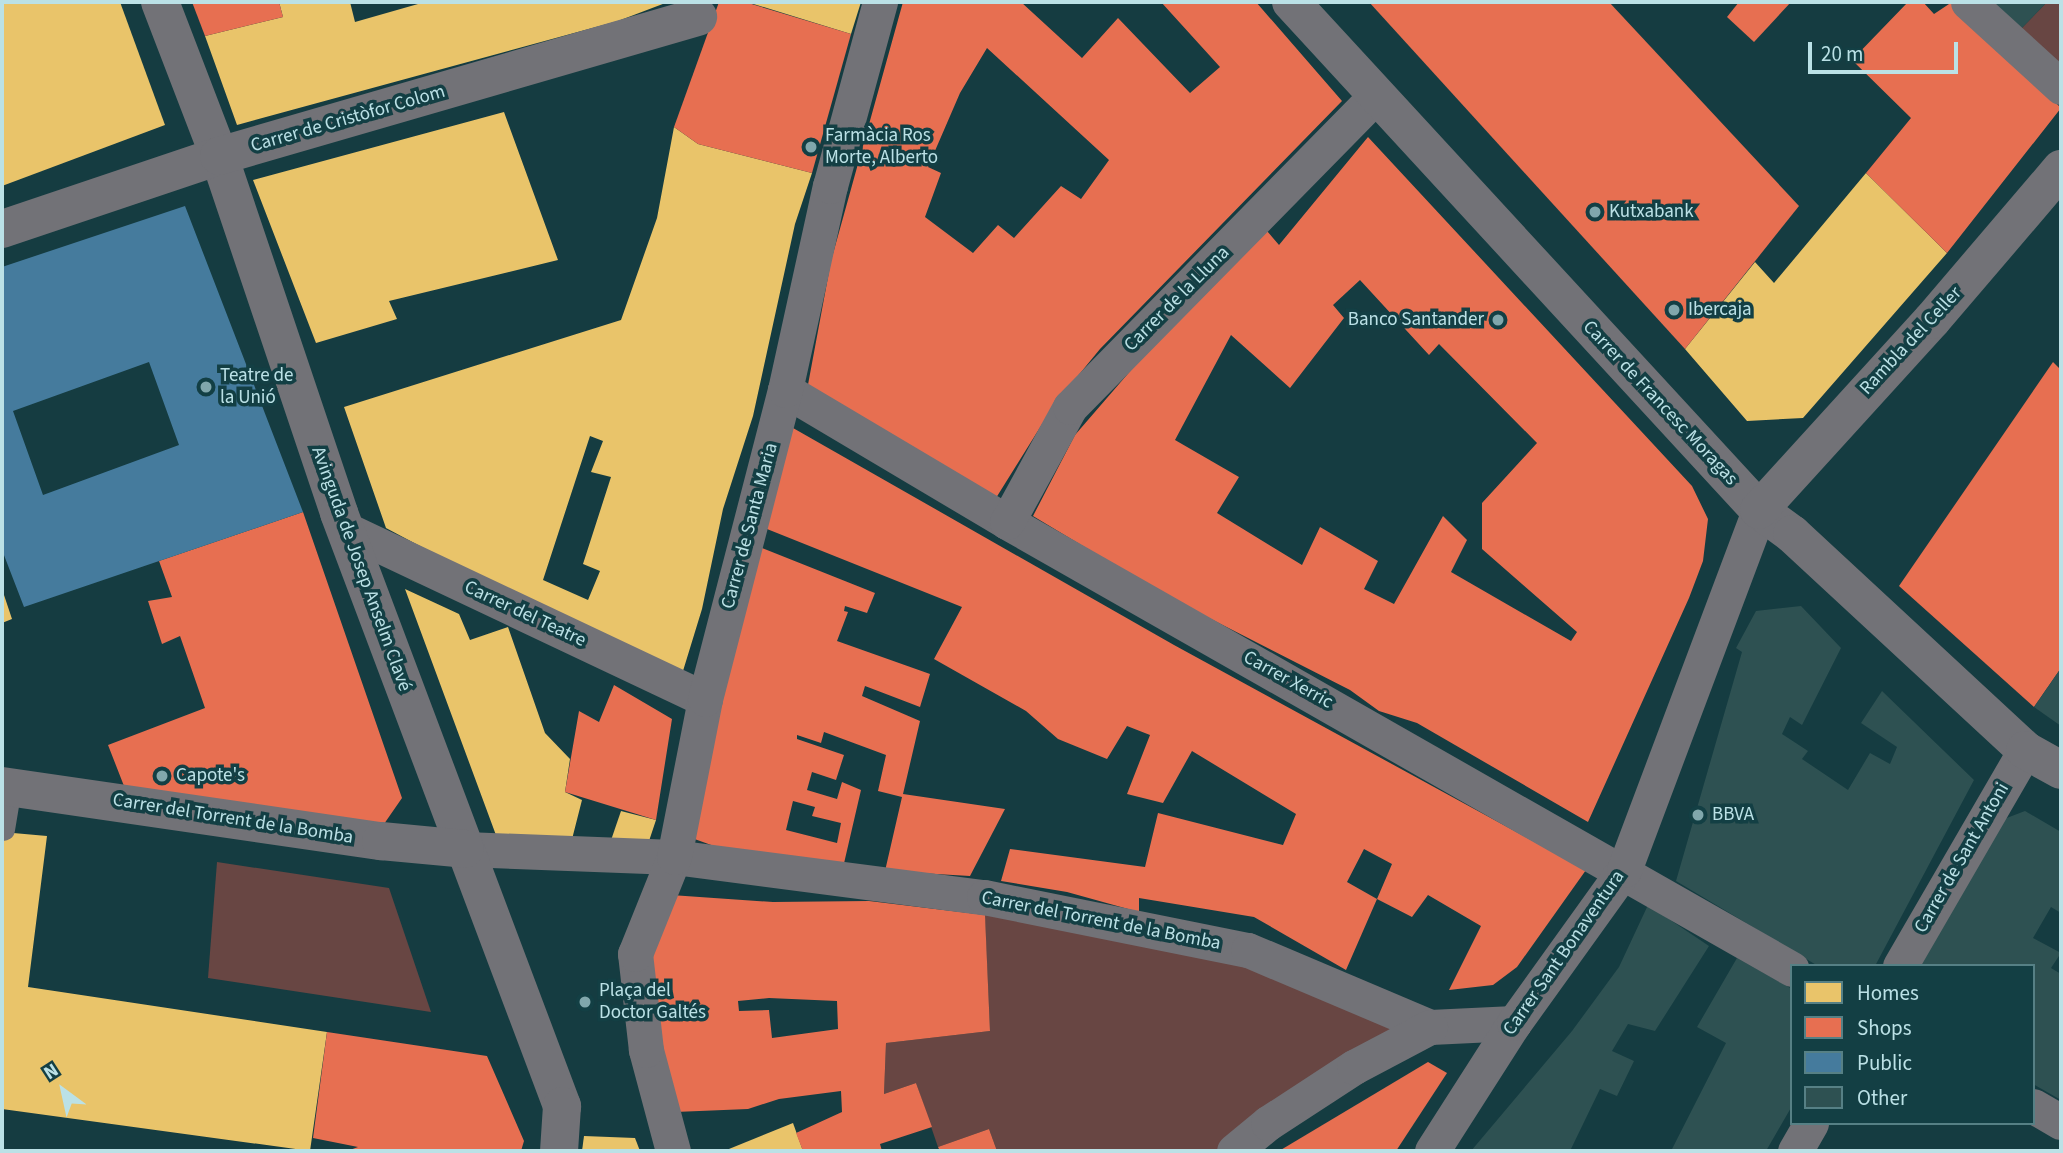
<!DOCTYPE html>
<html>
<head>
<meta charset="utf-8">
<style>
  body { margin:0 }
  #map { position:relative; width:2063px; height:1153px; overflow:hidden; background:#153c41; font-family:"Source Sans 3",sans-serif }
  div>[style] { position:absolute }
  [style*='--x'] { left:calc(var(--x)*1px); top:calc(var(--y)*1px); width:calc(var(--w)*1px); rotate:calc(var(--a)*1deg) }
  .green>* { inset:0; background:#684643 }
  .homes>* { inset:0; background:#e9c46a }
  .shops>* { inset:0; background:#e76f51 }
  .public>* { inset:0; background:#457b9d }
  .building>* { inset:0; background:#2e5152 }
  .service>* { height:23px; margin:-11.5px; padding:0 11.5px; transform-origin:11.5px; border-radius:11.5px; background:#727277 }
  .pedestrian>* { height:35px; margin:-17.5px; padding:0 17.5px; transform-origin:17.5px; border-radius:17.5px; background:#727277 }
  .minor>* { height:38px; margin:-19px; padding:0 19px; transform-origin:19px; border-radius:19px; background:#727277 }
  .tertiary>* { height:38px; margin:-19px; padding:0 19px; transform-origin:19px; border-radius:19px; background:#727277 }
  .dots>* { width:19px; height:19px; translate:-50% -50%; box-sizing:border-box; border:4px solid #133f44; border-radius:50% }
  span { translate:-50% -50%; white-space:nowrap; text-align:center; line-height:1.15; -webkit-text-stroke:7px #133f44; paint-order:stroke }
  .street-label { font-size:19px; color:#bbe1e6 }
  .poi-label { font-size:19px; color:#bbe1e6 }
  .left { translate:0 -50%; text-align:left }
  .right { translate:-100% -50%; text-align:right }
  .frame { position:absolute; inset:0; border:4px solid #bbe1e6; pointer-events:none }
  .legend { position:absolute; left:1790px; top:964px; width:245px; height:161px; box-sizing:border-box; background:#133f44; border:2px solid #568085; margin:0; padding:9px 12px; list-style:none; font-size:21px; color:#bbe1e6 }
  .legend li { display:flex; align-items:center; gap:14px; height:35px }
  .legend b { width:35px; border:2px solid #568085 }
  .north { position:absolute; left:28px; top:1055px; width:70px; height:70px; -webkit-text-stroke:5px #133f44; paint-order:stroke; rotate:327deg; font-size:19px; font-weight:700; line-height:28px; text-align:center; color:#bbe1e6 }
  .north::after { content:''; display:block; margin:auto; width:24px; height:32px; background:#bbe1e6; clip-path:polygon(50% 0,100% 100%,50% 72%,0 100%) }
  .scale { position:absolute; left:1808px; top:42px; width:150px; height:32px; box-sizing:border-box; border:4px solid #bbe1e6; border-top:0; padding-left:9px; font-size:21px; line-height:24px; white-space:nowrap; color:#bbe1e6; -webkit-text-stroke:5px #133f44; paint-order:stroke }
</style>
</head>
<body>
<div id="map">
  <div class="green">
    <div style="clip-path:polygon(2047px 2px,2061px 2px,2061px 70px,2017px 33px)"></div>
    <div style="clip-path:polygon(217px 862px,389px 888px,431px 1012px,208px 978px)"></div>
    <div style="clip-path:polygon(984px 897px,1248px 950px,1430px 1027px,1234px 1151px,997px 1151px,989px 1129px,938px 1147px,916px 1083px,884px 1094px,886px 1043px,990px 1031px)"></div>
  </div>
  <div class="homes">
    <div style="clip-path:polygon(2px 2px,120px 2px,165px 125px,2px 186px)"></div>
    <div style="clip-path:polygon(279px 2px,350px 2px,355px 22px,425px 2px,668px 2px,618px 21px,237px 125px,205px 36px,283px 17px)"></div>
    <div style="clip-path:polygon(747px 2px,861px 2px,851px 34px)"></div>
    <div style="clip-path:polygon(504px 112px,558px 260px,389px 301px,397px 319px,316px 343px,253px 180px)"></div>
    <div style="clip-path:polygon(evenodd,674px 127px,698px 144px,812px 173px,795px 224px,753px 416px,723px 509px,702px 609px,679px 684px,386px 528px,344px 407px,621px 320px,657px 218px,674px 127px,590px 436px,603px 441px,591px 472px,611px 477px,583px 564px,600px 571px,588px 600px,543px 580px,590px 436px)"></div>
    <div style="clip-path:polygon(1866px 173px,1947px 253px,1803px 418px,1747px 421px,1685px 349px,1755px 262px,1774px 283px)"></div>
    <div style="clip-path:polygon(2px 589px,12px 619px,2px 623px)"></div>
    <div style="clip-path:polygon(405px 589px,459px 614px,470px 640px,508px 627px,545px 733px,570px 759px,565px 792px,582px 800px,569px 851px,500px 846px)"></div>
    <div style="clip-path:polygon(621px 811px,656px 820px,645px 853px,608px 849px)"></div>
    <div style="clip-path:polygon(2px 832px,47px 836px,28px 987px,327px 1032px,310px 1151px,2px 1109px)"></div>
    <div style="clip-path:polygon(793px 1123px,803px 1151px,724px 1151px)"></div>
    <div style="clip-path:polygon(584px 1136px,635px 1138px,640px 1151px,582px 1151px)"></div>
  </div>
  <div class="shops">
    <div style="clip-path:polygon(192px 2px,279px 2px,283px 17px,205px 36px)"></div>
    <div style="clip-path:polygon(719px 2px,745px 2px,851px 34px,812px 173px,698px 144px,674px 127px)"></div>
    <div style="clip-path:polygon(evenodd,903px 2px,1021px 2px,1082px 58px,1118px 18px,1190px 93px,1220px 67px,1161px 2px,1256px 2px,1342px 101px,1100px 349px,1054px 405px,996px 498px,807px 390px,831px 261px,903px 2px,987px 48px,1109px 160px,1081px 199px,1061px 186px,1014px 238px,998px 225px,973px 253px,925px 217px,941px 173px,928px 167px,960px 93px,987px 48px)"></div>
    <div style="clip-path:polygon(1369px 2px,1609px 2px,1799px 206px,1685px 349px)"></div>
    <div style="clip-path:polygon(1739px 2px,1791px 2px,1754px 42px,1727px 17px)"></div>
    <div style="clip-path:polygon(1908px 2px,1923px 2px,1934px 14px,1952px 2px,2061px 108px,1947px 253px,1866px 173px,1911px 118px,1852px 60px)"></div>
    <div style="clip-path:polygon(evenodd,1368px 137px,1692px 486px,1708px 519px,1703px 561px,1689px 598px,1588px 822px,1417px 723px,1379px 711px,1350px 690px,1166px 596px,1033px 516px,1075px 435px,1151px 347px,1267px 231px,1279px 245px,1368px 137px,1360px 280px,1429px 355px,1439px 344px,1537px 443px,1482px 503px,1482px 549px,1577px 632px,1571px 641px,1451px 572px,1467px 540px,1443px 516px,1394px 604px,1364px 589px,1378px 561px,1320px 527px,1302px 565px,1217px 513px,1239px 477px,1175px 440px,1231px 335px,1290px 388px,1344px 318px,1333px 305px,1360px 280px)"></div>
    <div style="clip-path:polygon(2053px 362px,2061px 370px,2061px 668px,2034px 707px,1899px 586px)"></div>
    <div style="clip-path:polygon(786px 424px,1174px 645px,1586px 870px,1517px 967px,1493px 985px,1449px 990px,1481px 926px,1428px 895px,1412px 917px,1377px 899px,1392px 864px,1364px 849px,1347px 882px,1377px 899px,1346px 970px,1254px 917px,1139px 898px,1139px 912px,1067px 892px,1001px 881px,1010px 849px,1145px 867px,1158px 813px,1283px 845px,1296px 814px,1192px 751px,1163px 803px,1127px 794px,1150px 735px,1127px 726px,1107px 759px,1058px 739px,1026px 711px,934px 659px,962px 607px,762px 527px)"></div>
    <div style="clip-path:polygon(303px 512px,402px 798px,384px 824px,124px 786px,108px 745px,205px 708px,180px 636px,162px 644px,148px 601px,172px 597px,159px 561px)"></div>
    <div style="clip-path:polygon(evenodd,757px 546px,875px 593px,867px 613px,845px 606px,844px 611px,848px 612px,837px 641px,930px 674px,920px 707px,865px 686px,862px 696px,920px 721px,903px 794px,1005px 809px,970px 876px,885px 871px,902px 797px,878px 791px,886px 755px,824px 732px,821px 743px,797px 735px,797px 739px,844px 755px,836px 780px,812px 772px,807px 790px,837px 799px,842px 782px,861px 790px,842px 872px,761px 863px,689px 837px,757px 546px,793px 801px,815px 807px,812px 816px,841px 823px,837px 843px,786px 830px,793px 801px)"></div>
    <div style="clip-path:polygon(614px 685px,672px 719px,656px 820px,565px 792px,579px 711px,599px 722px)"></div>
    <div style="clip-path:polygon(evenodd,671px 895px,773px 902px,869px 901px,985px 915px,990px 1031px,886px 1043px,884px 1094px,916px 1083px,932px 1127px,880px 1144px,882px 1151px,803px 1151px,796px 1133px,842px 1112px,841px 1091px,779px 1099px,748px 1109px,675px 1112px,658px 1053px,648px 957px,671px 895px,769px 998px,837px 1001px,838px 1029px,772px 1038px,769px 1010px,739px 1011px,738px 1001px,769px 998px)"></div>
    <div style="clip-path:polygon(327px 1032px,487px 1056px,524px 1141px,521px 1151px,347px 1151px,358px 1147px,313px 1138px)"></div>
    <div style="clip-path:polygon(1428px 1062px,1447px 1073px,1396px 1151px,1279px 1151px)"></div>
    <div style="clip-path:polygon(989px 1129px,997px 1151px,940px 1151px,938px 1147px)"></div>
  </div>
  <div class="public">
    <div style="clip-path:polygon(evenodd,185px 206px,303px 512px,24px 607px,2px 550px,2px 267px,185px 206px,149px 362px,179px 445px,43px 495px,13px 411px,149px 362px)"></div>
  </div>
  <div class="building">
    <div style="clip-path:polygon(1984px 2px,2047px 2px,2017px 33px)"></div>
    <div style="clip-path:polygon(1801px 606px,1841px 648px,1802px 725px,1790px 717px,1782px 734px,1808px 751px,1802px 759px,1848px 790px,1870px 753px,1890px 764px,1897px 747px,1861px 723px,1882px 691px,1974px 780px,1875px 966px,1818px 966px,1676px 881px,1742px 652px,1736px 648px,1756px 611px)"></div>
    <div style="clip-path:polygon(2061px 668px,2061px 726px,2034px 707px)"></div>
    <div style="clip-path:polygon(2025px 811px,2061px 832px,2061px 913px,2051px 907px,2033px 938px,2061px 953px,2051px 968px,2061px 974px,2061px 1100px,2033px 1084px,2033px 966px,1913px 966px,2004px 819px)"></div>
    <div style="clip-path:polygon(1648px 905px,1709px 946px,1655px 1031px,1628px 1024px,1612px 1051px,1634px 1061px,1617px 1096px,1600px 1089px,1570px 1151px,1471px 1151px,1572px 1031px,1619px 967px)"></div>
    <div style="clip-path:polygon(1737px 958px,1792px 989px,1792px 1106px,1766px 1151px,1671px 1151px,1726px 1043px,1697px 1027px)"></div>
  </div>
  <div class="service">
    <div style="--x:3;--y:829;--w:43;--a:-80.5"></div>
  </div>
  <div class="pedestrian">
    <div style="--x:1968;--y:2;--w:126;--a:42.4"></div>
    <div style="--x:785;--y:390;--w:258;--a:30.7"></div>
    <div style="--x:1007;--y:522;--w:903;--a:29.66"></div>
    <div style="--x:1007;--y:522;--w:131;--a:-61.3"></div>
    <div style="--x:1070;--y:407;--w:435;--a:-45.5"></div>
    <div style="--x:345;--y:529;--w:398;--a:25.3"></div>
    <div style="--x:465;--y:849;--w:209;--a:2.2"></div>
    <div style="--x:674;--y:857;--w:313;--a:7.4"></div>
    <div style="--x:984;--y:897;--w:269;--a:11.4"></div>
    <div style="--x:1248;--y:950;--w:198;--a:22.9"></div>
    <div style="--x:1430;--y:1027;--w:84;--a:-2.7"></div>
    <div style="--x:1900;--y:966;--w:250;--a:-59.9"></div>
    <div style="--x:2033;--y:1106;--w:32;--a:30"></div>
    <div style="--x:673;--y:1151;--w:105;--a:-105"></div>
    <div style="--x:646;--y:1050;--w:97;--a:-96.5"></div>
    <div style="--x:635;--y:954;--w:105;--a:-68.1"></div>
    <div style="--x:674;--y:857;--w:161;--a:-78.9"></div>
    <div style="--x:705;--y:699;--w:319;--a:-75.5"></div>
    <div style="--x:785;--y:390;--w:209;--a:-77.6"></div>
    <div style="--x:830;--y:186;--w:191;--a:-74.8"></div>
    <div style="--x:1234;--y:1151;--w:44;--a:-39.5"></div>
    <div style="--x:1268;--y:1123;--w:103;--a:-33.1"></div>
    <div style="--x:1354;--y:1067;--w:86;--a:-27.8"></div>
    <div style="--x:1432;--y:1151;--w:152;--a:-57.4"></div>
    <div style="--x:1514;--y:1023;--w:188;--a:-54.3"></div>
    <div style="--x:1624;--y:870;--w:384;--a:-69.4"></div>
    <div style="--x:1795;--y:1151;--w:32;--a:-60"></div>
  </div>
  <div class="minor">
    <div style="--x:160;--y:2;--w:165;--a:69"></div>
    <div style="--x:219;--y:156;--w:377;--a:71.4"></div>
    <div style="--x:339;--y:513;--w:634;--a:69.39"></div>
    <div style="--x:562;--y:1106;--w:45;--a:93.8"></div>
    <div style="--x:2;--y:229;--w:229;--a:-18.6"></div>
    <div style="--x:219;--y:156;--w:499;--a:-16.2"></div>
    <div style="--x:2;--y:786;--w:383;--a:8.3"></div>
    <div style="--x:381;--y:841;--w:84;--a:5.4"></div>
  </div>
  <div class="tertiary">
    <div style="--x:1291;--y:2;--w:691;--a:47.35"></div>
    <div style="--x:1759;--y:510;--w:41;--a:36"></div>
    <div style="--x:1792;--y:534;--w:318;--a:42.8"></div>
    <div style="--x:2025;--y:750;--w:41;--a:29.1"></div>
    <div style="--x:1759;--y:510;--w:257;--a:-47.7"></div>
    <div style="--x:1932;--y:320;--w:199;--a:-49.5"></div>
  </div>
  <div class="dots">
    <div style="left:811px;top:147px;background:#81a7ac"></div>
    <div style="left:1595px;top:212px;background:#81a7ac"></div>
    <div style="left:1674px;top:310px;background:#81a7ac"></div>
    <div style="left:1498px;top:320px;background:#81a7ac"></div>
    <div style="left:206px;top:387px;background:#81a7ac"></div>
    <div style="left:162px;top:776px;background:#81a7ac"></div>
    <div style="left:1698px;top:815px;background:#81a7ac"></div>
    <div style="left:585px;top:1002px;background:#81a7ac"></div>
  </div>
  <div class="street-label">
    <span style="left:348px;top:119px;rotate:-16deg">Carrer de Cristòfor Colom</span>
    <span style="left:1177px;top:299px;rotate:-45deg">Carrer de la Lluna</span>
    <span style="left:1911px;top:341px;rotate:-47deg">Rambla del Celler</span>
    <span style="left:1660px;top:403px;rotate:47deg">Carrer de Francesc Moragas</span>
    <span style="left:750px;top:526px;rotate:-75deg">Carrer de Santa Maria</span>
    <span style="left:361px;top:569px;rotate:70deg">Avinguda de Josep Anselm Clavé</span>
    <span style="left:525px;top:614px;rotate:25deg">Carrer del Teatre</span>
    <span style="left:1288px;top:680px;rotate:29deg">Carrer Xerric</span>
    <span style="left:233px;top:819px;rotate:9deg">Carrer del Torrent de la Bomba</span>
    <span style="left:1962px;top:858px;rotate:-60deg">Carrer de Sant Antoni</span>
    <span style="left:1101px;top:921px;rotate:11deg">Carrer del Torrent de la Bomba</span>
    <span style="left:1564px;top:953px;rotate:-55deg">Carrer Sant Bonaventura</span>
  </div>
  <div class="poi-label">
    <span class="left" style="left:825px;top:147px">Farmàcia Ros<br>Morte, Alberto</span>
    <span class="left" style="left:1609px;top:212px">Kutxabank</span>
    <span class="left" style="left:1688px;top:310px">Ibercaja</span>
    <span class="right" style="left:1484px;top:320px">Banco Santander</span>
    <span class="left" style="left:220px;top:387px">Teatre de<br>la Unió</span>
    <span class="left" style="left:176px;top:776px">Capote's</span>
    <span class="left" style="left:1712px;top:815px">BBVA</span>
    <span class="left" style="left:599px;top:1002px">Plaça del<br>Doctor Galtés</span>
  </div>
  <div class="frame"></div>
  <ul class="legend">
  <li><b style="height:19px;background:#e9c46a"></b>Homes</li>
  <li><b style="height:19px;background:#e76f51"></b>Shops</li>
  <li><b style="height:19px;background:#457b9d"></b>Public</li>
  <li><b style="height:19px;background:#2e5152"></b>Other</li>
  </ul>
  <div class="north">N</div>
  <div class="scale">20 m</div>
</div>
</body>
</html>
